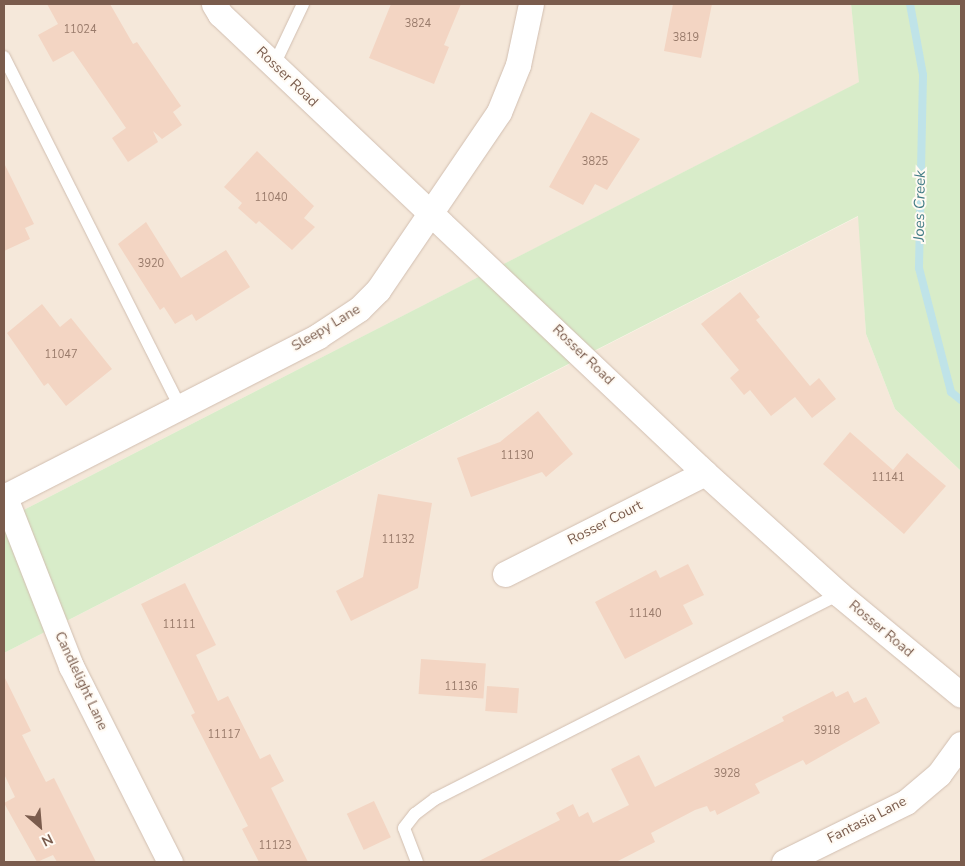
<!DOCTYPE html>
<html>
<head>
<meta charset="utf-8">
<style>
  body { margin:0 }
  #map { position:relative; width:965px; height:866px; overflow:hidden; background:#fdf6ec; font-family:"Nunito Sans",sans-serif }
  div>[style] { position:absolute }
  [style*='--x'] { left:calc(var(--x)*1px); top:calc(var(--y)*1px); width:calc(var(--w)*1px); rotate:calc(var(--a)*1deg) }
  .residential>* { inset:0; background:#f5e8da }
  .green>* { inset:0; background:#d8ecc9 }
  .stream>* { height:8px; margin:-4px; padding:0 4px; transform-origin:4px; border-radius:4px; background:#bfe3e8 }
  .building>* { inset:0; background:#f3d5c3; transform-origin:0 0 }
  .roads { filter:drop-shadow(0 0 1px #d1beb0) drop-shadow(0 0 1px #d1beb0) }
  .service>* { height:12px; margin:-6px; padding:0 6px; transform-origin:6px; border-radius:6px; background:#fff }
  .minor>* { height:25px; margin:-12.5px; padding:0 12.5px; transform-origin:12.5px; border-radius:12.5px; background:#fff }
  span { translate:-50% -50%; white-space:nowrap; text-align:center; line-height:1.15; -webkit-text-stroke:4px #fffaf3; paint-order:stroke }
  .number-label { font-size:11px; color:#987a6a }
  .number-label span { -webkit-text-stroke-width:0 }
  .street-label { font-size:14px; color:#7a5c4d }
  .water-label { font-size:15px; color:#437c86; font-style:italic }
  .frame { position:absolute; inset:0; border:5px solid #7a5c4d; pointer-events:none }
  .north { position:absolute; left:15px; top:801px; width:50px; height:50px; -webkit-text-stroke:4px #fffaf3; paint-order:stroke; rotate:153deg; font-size:14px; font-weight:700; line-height:20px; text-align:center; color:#7a5c4d }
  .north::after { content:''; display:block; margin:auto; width:18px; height:22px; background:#7a5c4d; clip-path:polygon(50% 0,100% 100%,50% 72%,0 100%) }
</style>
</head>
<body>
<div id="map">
  <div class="residential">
    <div style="clip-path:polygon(4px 4px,851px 4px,860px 82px,4px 520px)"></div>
    <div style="clip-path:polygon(859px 216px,866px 334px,895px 409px,961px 471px,961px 862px,4px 862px,4px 653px)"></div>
  </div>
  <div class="green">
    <div style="clip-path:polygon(851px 4px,961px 4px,961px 471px,895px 409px,866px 334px,858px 216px,4px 653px,4px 520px,859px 82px)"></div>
  </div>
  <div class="stream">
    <div style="--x:910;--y:4;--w:72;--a:79.6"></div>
    <div style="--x:923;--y:75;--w:193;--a:91.2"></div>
    <div style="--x:919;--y:268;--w:128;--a:75.5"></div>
    <div style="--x:951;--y:392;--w:13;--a:39"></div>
  </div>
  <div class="building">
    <div style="clip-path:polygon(47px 4px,110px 4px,133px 44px,137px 42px,181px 106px,173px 112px,182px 125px,162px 139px,153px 131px,158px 142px,128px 162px,112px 138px,126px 128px,73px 51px,53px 62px,38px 35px,58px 24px)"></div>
    <div style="clip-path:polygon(391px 4px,461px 4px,444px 45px,449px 47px,434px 84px,369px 58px)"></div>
    <div style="clip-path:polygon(673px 4px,712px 4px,701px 58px,664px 51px)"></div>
    <div style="clip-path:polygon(591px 112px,640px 139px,607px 190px,595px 184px,583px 205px,549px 187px)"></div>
    <div style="clip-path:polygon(257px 151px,314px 206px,304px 218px,315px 227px,292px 250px,259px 221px,256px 224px,238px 208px,242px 203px,224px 187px)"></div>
    <div style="clip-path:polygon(4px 163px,34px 224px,25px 228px,30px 239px,4px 251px)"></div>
    <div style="clip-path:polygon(146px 222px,181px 278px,226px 250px,250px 287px,196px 321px,192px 314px,175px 324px,164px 307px,160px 310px,118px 244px)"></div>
    <div style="clip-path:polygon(740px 292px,760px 317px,756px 320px,810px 386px,819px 378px,836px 399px,812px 418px,795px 397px,771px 416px,750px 390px,744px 395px,730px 378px,739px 370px,701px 324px)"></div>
    <div style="clip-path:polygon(42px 304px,60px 327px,71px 318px,112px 369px,66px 406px,48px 383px,44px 386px,7px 333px)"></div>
    <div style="clip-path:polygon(538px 411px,573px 454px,546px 477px,542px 472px,471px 497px,457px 458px,500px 442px)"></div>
    <div style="clip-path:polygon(850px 432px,893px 470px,907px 453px,946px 486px,904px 534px,823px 464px)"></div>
    <div style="clip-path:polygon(378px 494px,432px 503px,418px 588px,351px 621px,336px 591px,363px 577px)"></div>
    <div style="clip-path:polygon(688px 564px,704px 595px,683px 605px,693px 624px,625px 659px,595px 602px,656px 570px,660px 578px)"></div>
    <div style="clip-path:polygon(185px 583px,216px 645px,196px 655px,218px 701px,228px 696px,260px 759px,270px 754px,284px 781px,271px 788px,308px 862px,259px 862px,242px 829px,248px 826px,191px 715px,195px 713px,141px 604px)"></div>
    <div style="left:421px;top:659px;width:65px;height:35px;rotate:4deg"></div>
    <div style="clip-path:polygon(4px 676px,31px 731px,22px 735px,46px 782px,54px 778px,96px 862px,57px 862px,53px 855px,37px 862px,4px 803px,15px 797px,4px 774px)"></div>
    <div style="left:487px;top:686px;width:32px;height:25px;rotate:4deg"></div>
    <div style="clip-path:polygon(833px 691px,836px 697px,848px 691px,854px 703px,866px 697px,880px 723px,806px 765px,803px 760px,755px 784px,760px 793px,717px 815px,715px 810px,710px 812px,707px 806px,695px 810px,651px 833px,655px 842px,616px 862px,477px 862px,560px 820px,556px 813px,573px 804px,579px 817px,588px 812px,593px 823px,629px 805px,611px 769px,639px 755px,655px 787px,784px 721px,782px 717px)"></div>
    <div style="left:374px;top:801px;width:40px;height:30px;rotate:65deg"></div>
  </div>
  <div class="roads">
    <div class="service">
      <div style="--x:4;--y:57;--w:392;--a:63.3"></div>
      <div style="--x:274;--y:65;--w:68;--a:-64.6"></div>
      <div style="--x:417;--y:862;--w:36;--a:-111"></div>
      <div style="--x:404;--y:828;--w:18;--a:-52"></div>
      <div style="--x:415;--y:814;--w:25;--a:-37"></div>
      <div style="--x:435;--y:799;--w:453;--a:-26.9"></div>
    </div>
    <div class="minor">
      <div style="--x:214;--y:4;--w:12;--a:59"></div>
      <div style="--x:220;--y:14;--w:668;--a:43.42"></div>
      <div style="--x:705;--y:473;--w:181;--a:42.1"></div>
      <div style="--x:839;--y:594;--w:158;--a:39.6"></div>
      <div style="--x:4;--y:495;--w:184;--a:68.6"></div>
      <div style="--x:71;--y:666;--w:220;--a:63.2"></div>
      <div style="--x:4;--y:497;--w:353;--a:-27.1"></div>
      <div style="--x:318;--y:336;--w:49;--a:-33.4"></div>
      <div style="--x:359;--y:309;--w:27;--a:-45"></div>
      <div style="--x:378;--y:290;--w:215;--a:-55.8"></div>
      <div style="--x:499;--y:112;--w:51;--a:-68"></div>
      <div style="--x:518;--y:65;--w:62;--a:-78"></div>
      <div style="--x:505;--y:574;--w:224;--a:-26.8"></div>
      <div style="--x:784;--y:862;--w:136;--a:-26.2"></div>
      <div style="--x:906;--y:802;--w:43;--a:-40.3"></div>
      <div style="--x:939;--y:774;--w:37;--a:-54"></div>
    </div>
  </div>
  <div class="number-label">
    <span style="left:418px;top:24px">3824</span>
    <span style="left:80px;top:30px">11024</span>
    <span style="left:686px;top:38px">3819</span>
    <span style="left:595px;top:162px">3825</span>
    <span style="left:271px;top:198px">11040</span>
    <span style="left:151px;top:264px">3920</span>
    <span style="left:61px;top:355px">11047</span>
    <span style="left:517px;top:456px">11130</span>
    <span style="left:888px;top:478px">11141</span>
    <span style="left:398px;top:540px">11132</span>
    <span style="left:645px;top:614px">11140</span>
    <span style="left:179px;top:625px">11111</span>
    <span style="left:461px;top:687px">11136</span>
    <span style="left:827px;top:731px">3918</span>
    <span style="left:224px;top:735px">11117</span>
    <span style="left:727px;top:774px">3928</span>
    <span style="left:275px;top:846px">11123</span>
  </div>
  <div class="street-label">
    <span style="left:287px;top:77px;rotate:44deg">Rosser Road</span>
    <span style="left:326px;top:328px;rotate:-31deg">Sleepy Lane</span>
    <span style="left:583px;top:355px;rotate:44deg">Rosser Road</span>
    <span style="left:605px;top:523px;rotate:-27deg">Rosser Court</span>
    <span style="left:881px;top:629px;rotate:40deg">Rosser Road</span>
    <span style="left:81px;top:681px;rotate:65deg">Candlelight Lane</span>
    <span style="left:867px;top:820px;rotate:-27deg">Fantasia Lane</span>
  </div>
  <div class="water-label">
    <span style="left:920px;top:206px;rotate:-89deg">Joes Creek</span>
  </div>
  <div class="frame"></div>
  <div class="north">N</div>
</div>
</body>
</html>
